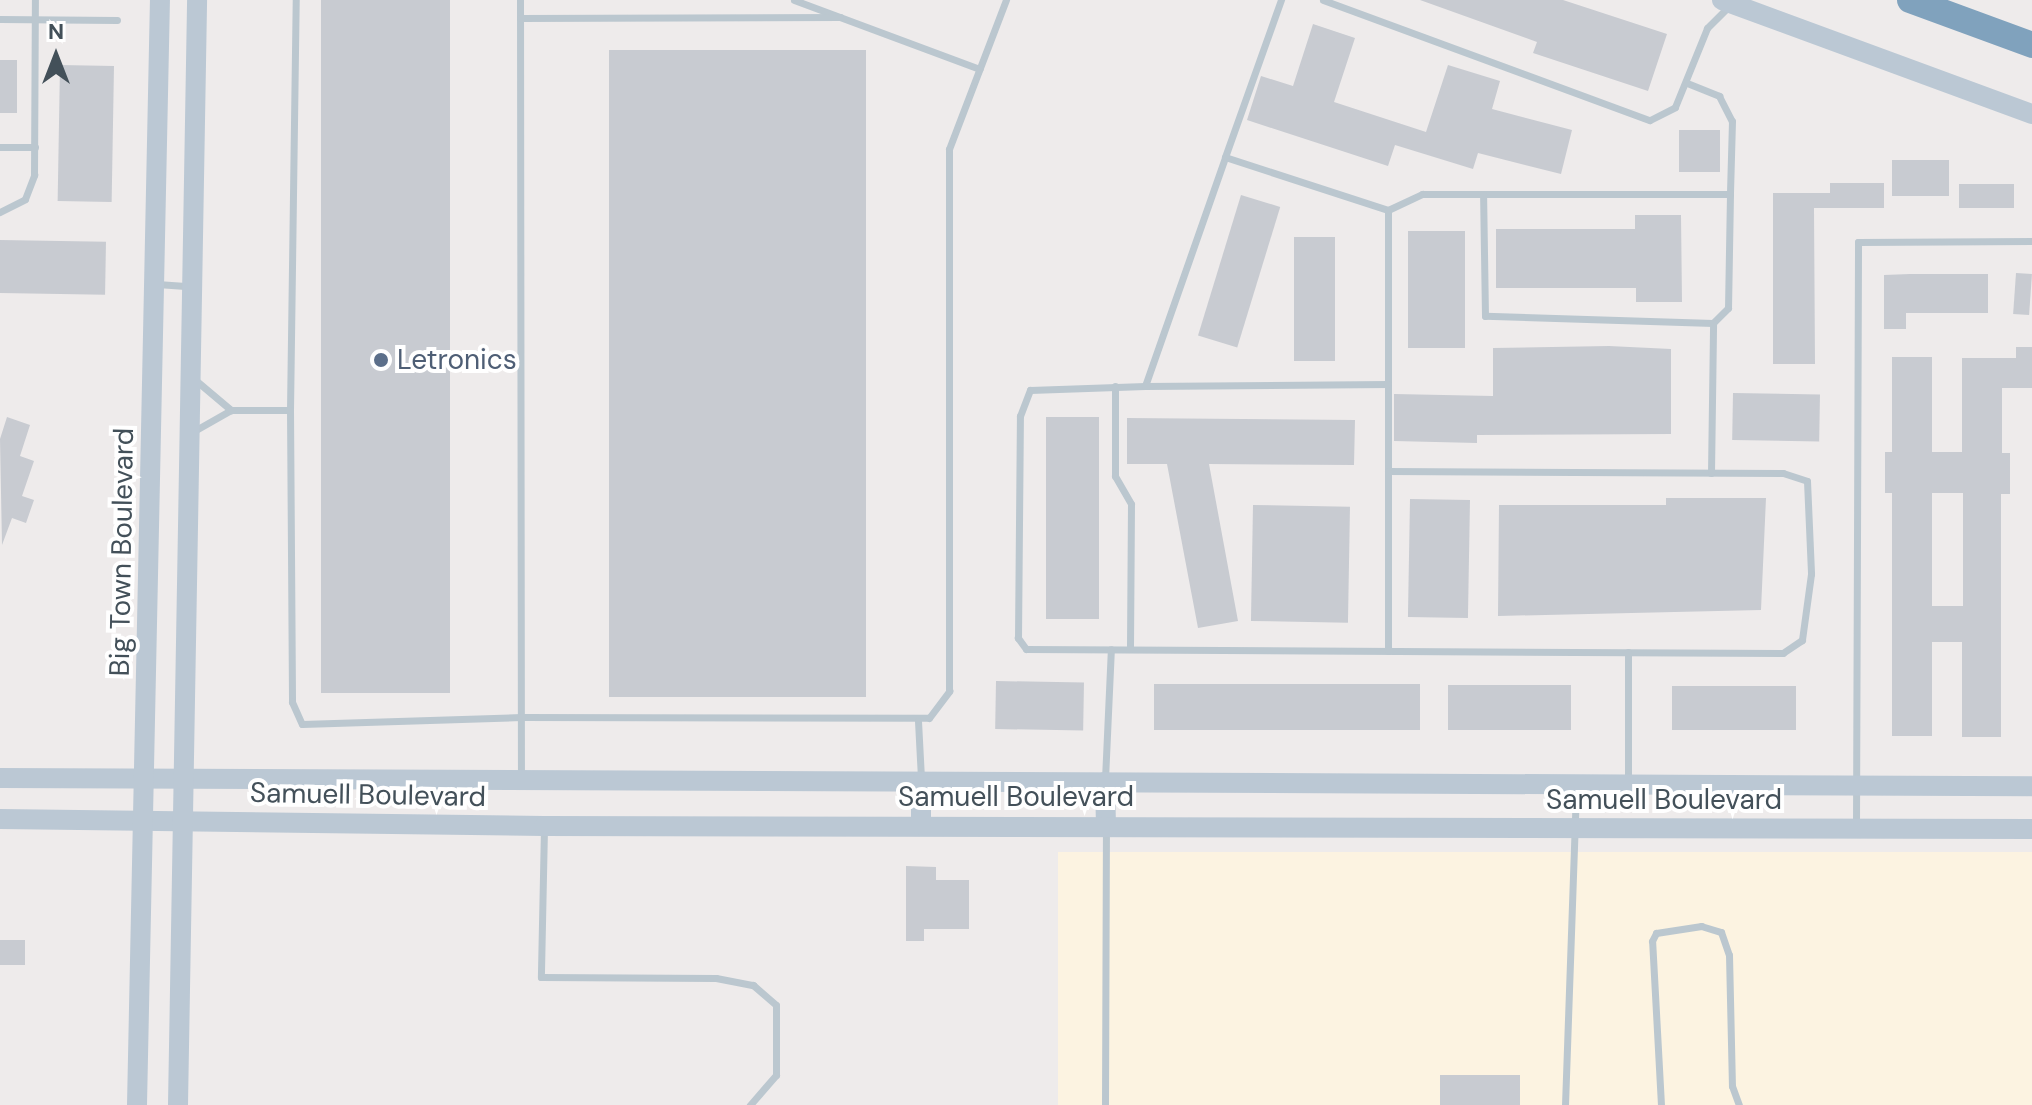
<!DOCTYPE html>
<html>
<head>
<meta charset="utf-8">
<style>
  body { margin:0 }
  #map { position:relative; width:2032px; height:1105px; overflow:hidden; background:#eeebeb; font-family:"DM Sans",sans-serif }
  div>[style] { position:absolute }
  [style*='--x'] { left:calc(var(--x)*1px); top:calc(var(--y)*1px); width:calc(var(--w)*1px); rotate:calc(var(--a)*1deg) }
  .commercial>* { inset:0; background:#fcf3e1; transform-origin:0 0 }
  .building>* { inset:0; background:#c8cbd1; transform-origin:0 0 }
  .lane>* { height:7px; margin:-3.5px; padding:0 3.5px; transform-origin:3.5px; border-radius:3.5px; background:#bbc7cf }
  .secondary>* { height:20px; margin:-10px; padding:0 10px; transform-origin:10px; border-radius:10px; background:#bbc8d4 }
  .highway>* { height:26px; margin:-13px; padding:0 13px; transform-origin:13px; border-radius:13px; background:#80a2bd }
  .dots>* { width:22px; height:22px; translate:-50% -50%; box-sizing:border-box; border:4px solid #fff; border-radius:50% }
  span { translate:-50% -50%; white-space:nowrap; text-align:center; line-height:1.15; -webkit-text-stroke:8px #fff; paint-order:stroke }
  .service-label { font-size:28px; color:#4e5e75 }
  .left { translate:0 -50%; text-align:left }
  .street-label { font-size:28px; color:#435059 }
  .north { position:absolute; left:16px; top:16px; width:80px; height:80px; -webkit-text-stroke:6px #fff; paint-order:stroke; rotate:0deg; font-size:22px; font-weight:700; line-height:32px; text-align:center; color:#435059 }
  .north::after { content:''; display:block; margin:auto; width:28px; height:36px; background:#435059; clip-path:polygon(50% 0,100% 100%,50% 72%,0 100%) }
</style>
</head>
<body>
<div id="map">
  <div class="commercial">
    <div style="left:1058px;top:852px;width:974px;height:253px"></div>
  </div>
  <div class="building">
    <div style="left:321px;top:0;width:129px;height:693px"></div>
    <div style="clip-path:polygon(1420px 0,1563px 0,1667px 34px,1648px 91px,1533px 53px,1537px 42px)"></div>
    <div style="clip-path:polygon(1313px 24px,1355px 38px,1334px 102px,1426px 132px,1448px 65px,1500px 81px,1492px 109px,1572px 130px,1561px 174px,1478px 153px,1473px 169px,1395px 145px,1388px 166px,1247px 120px,1261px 76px,1293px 86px)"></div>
    <div style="left:609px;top:50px;width:257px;height:647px"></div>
    <div style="left:0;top:60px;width:17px;height:53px"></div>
    <div style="left:114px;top:66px;width:136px;height:54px;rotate:91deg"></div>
    <div style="left:1679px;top:130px;width:41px;height:42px"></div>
    <div style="left:1892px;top:160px;width:57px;height:36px"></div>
    <div style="clip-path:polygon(1830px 183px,1884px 183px,1884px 208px,1814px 208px,1815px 364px,1773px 364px,1773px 193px,1830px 193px)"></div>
    <div style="left:1959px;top:184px;width:55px;height:24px"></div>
    <div style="left:1241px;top:195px;width:41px;height:147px;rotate:17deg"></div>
    <div style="clip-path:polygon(1635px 215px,1681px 215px,1682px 302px,1636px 302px,1636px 288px,1496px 288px,1496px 229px,1635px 229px)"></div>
    <div style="left:1408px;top:231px;width:57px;height:117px"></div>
    <div style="left:1335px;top:237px;width:124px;height:41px;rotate:90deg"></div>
    <div style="left:0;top:240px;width:106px;height:53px;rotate:1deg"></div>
    <div style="left:2016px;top:273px;width:16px;height:41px;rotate:4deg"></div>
    <div style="clip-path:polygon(1910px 274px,1988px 274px,1988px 313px,1906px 313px,1906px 329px,1884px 329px,1884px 275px)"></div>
    <div style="clip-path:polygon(1609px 346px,1671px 349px,1671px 434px,1477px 435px,1477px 443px,1394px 441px,1394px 394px,1493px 396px,1493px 348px)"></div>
    <div style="clip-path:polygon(evenodd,2016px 347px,2032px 347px,2032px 388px,2002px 388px,2002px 453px,2010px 453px,2010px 494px,2001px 494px,2001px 737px,1962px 737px,1962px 642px,1932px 642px,1932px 736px,1892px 736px,1892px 493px,1885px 493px,1885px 452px,1892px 452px,1892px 357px,1932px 357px,1932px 452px,1962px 452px,1962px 358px,2016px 358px,2016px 347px,1932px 493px,1963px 493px,1963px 606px,1932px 606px,1932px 493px)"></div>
    <div style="left:1733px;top:393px;width:87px;height:47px;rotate:1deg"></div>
    <div style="clip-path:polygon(7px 417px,30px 425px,20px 456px,34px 461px,22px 496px,34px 500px,26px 523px,12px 518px,2px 545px,0 439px)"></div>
    <div style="left:1046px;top:417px;width:53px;height:202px"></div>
    <div style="clip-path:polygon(1127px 418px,1355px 420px,1354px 465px,1209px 464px,1238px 621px,1198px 628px,1167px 464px,1127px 464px)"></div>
    <div style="clip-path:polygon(1666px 498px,1766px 498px,1761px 610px,1498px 616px,1499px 505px,1666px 505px)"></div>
    <div style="left:1410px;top:499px;width:60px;height:118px;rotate:1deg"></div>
    <div style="left:1253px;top:505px;width:97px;height:116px;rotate:1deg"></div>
    <div style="left:996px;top:681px;width:88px;height:48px;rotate:1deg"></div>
    <div style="left:1154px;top:684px;width:266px;height:46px"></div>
    <div style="left:1448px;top:685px;width:123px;height:45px"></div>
    <div style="left:1672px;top:686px;width:124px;height:44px"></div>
    <div style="clip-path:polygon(906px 866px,936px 867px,936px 880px,969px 880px,969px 929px,924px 929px,924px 941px,906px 941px)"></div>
    <div style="left:0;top:940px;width:25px;height:25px"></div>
    <div style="left:1440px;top:1075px;width:80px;height:30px"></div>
  </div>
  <div class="lane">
    <div style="--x:520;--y:0;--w:778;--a:89.93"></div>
    <div style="--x:794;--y:0;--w:198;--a:20.4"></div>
    <div style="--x:1323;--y:0;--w:348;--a:20.2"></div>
    <div style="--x:1650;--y:120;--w:28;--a:-27"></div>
    <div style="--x:1675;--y:107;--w:85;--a:-67.9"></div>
    <div style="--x:1707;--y:28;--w:33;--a:-45"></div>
    <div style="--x:520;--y:18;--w:320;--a:-0.2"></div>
    <div style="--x:0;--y:19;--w:117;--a:0.5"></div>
    <div style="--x:1687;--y:83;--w:35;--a:22"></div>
    <div style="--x:1719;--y:96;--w:28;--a:63"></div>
    <div style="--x:1732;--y:121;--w:73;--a:91.6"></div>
    <div style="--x:0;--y:147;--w:35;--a:0"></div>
    <div style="--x:1225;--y:157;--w:171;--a:18"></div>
    <div style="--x:1388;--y:210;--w:261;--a:90"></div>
    <div style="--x:1388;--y:471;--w:395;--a:0.3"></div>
    <div style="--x:1783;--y:473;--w:25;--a:18"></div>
    <div style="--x:1807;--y:481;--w:93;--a:87.5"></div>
    <div style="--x:1811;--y:574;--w:67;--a:97.8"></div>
    <div style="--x:1802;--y:640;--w:23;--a:146"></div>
    <div style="--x:1783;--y:653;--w:757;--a:-179.7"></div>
    <div style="--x:1026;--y:649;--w:14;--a:-126"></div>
    <div style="--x:1018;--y:638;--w:222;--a:-89.5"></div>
    <div style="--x:1020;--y:416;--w:28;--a:-69"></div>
    <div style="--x:1030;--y:390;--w:115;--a:-2"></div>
    <div style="--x:1145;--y:386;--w:243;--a:-70.7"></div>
    <div style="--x:1225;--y:157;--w:167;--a:-70.4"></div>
    <div style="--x:1388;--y:210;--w:38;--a:-25"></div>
    <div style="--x:1422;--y:194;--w:308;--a:0"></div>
    <div style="--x:1730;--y:194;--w:114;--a:91"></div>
    <div style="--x:1728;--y:308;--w:21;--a:135"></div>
    <div style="--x:1713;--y:323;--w:228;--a:-178.2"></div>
    <div style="--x:1485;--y:316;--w:122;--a:-90.9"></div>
    <div style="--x:0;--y:212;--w:28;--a:-27"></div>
    <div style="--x:25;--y:199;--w:26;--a:-69"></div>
    <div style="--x:34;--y:175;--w:175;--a:-89.7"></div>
    <div style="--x:157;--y:284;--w:32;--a:4"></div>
    <div style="--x:193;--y:378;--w:50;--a:40.1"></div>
    <div style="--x:231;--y:410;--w:43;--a:150.4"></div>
    <div style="--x:1115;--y:386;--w:90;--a:90"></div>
    <div style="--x:1115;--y:476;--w:32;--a:60"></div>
    <div style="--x:1131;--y:504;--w:145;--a:90.4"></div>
    <div style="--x:1145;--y:386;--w:243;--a:-0.5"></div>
    <div style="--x:231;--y:410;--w:59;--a:0"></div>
    <div style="--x:290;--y:410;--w:410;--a:-89.2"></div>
    <div style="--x:290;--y:410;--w:292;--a:89.6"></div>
    <div style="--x:292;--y:702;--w:24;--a:66"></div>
    <div style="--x:302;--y:724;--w:219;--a:-1.8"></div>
    <div style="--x:521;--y:717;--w:408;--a:0.1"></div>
    <div style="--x:929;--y:718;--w:34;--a:-53"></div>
    <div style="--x:949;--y:691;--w:542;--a:-90"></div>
    <div style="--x:949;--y:149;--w:160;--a:-69.1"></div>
    <div style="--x:1388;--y:471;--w:180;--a:90"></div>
    <div style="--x:1711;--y:473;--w:150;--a:-89.2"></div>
    <div style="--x:1628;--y:652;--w:130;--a:90"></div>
    <div style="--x:918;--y:721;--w:58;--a:87"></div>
    <div style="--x:1105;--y:779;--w:130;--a:-87.4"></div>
    <div style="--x:1856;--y:826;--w:584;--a:-89.8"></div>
    <div style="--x:1858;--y:242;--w:174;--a:-0.3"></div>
    <div style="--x:544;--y:828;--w:149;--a:91.2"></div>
    <div style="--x:541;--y:977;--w:175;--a:0.3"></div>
    <div style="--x:716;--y:978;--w:38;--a:11"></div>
    <div style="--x:753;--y:985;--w:30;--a:41"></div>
    <div style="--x:776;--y:1005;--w:70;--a:90"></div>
    <div style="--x:776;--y:1075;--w:40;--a:131"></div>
    <div style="--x:1105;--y:1105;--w:277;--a:-89.8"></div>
    <div style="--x:1565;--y:1105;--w:318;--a:-88"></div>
    <div style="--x:1661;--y:1105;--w:164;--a:-93.1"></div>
    <div style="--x:1652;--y:941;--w:9;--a:-63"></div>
    <div style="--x:1656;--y:933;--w:46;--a:-8.8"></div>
    <div style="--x:1701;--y:926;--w:21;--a:17"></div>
    <div style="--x:1721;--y:932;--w:24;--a:71"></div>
    <div style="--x:1729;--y:955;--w:131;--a:88.7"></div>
    <div style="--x:1732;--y:1086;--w:20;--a:70"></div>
  </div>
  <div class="secondary">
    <div style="--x:1722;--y:0;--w:330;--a:20.2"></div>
    <div style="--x:0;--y:778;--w:2032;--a:0.23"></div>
    <div style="--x:1105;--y:782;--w:43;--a:88.7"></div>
    <div style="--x:0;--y:819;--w:544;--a:0.74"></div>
    <div style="--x:544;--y:826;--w:1488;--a:0.12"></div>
    <div style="--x:921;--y:825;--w:43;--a:-90"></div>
    <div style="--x:137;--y:1105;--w:1105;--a:-88.81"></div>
    <div style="--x:178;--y:1105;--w:1105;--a:-89.01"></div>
  </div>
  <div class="highway">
    <div style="--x:1910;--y:0;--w:130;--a:20.2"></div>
  </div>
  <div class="dots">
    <div style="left:381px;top:360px;background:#5c6f8a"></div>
  </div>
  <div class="service-label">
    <span class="left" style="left:397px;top:360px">Letronics</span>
  </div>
  <div class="street-label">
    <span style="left:122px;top:552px;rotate:-89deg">Big Town Boulevard</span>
    <span style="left:368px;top:795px;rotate:1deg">Samuell Boulevard</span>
    <span style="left:1016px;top:797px">Samuell Boulevard</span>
    <span style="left:1664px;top:800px">Samuell Boulevard</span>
  </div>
  <div class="north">N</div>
</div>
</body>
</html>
